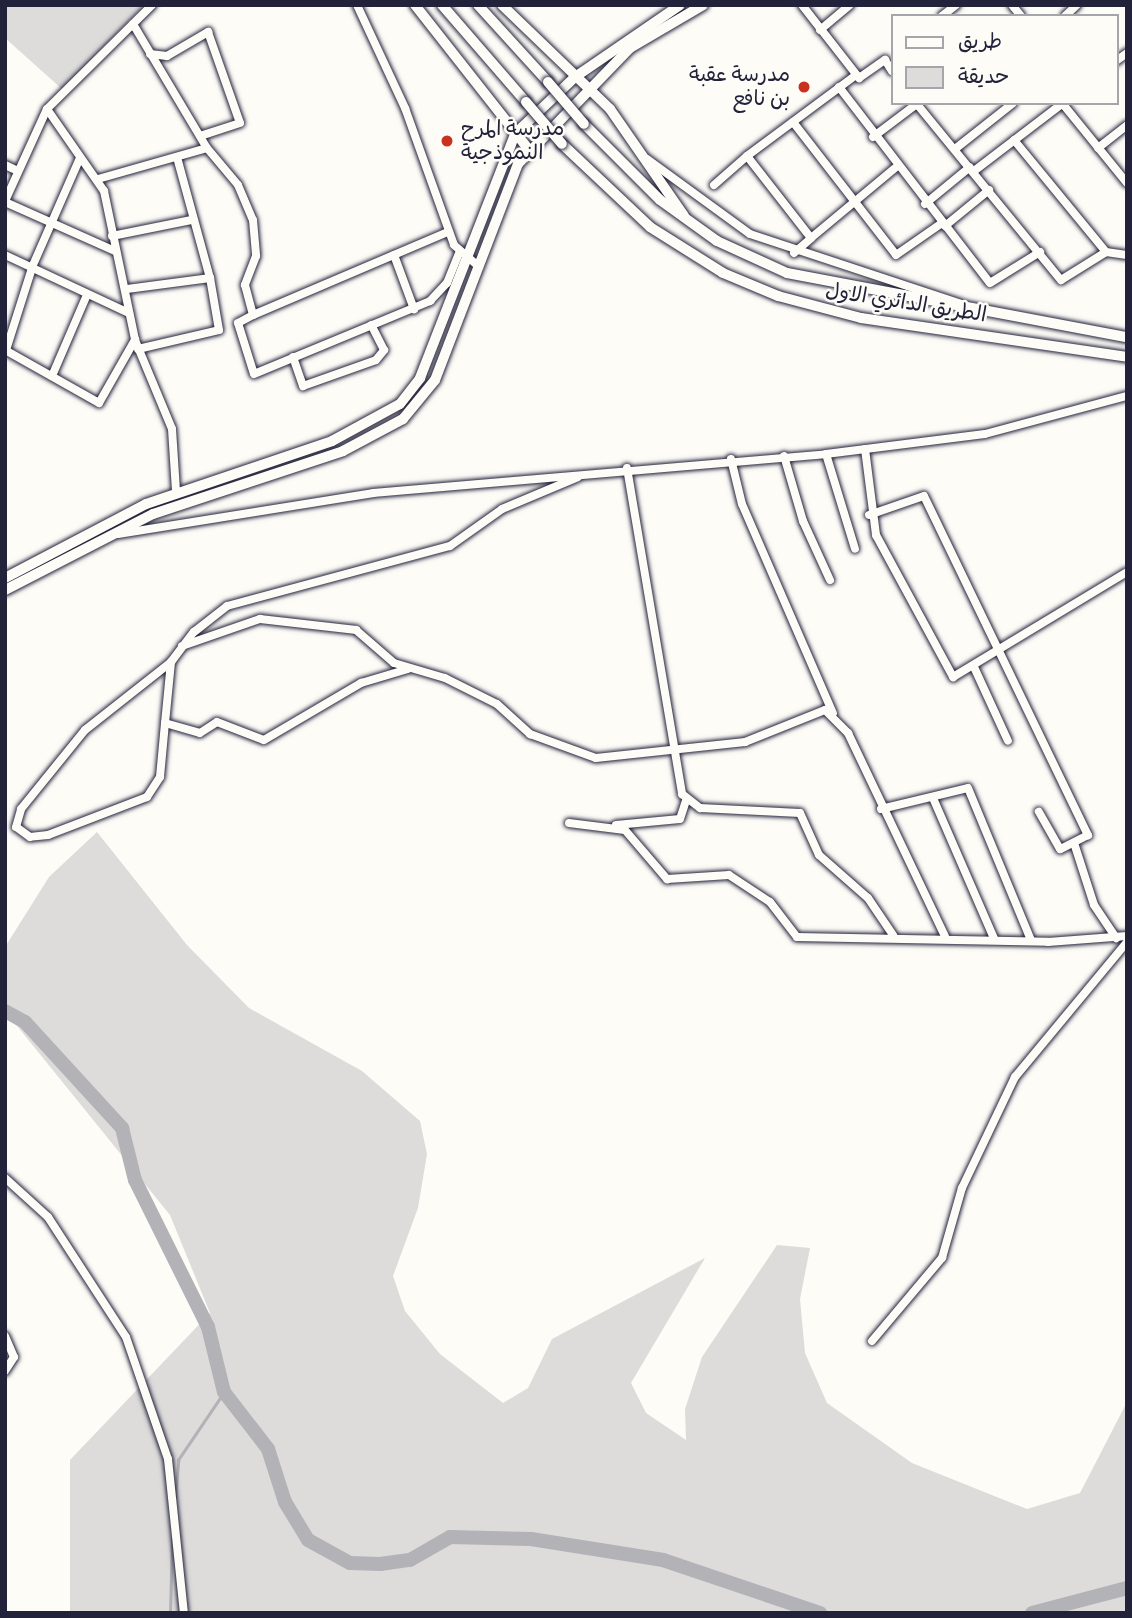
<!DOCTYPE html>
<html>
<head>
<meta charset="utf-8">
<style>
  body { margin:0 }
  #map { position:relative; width:1132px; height:1618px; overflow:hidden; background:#fdfcf7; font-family:Pangolin,"Playpen Sans Arabic",sans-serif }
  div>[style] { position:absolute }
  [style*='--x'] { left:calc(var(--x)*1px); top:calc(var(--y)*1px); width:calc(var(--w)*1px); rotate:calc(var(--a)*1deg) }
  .green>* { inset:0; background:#dddcdb }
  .stream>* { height:2.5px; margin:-1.25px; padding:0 1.25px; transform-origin:1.25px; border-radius:1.25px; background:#b2b2b7 }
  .river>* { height:14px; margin:-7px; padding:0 7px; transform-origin:7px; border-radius:7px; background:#b2b2b7 }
  .roads { filter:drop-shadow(0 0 2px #22223b) drop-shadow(0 0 2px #22223b) }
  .minor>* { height:8px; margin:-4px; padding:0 4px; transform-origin:4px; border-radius:4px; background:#fdfcf7 }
  .major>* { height:10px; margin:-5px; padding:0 5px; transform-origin:5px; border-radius:5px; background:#fdfcf7 }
  .bridges { filter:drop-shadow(0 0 2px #22223b) drop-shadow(0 0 2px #22223b) }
  .major-bridge>* { height:10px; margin:-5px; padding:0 5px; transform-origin:5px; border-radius:5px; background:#fdfcf7 }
  .dots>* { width:19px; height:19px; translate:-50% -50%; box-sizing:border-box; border:4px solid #fdfcf7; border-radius:50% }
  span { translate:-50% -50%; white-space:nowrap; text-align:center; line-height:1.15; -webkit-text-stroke:5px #fdfcf7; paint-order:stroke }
  .poi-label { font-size:21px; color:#22223b }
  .right { translate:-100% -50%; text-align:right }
  .left { translate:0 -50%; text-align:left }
  .street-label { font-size:21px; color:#22223b }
  .frame { position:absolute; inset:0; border:7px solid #22223b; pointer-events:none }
  .legend { position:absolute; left:891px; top:14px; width:228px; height:91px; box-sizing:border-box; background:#fdfcf7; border:2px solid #a5a5ac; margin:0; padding:9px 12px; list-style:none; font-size:21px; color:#22223b }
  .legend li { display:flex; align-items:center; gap:14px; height:35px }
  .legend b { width:35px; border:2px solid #a5a5ac }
</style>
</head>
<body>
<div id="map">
  <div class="green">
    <div style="clip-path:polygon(5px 5px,144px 5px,62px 89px,5px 38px)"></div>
    <div style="clip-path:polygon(97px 832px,187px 945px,249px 1008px,362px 1071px,420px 1121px,427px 1154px,418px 1208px,393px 1276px,405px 1311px,440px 1354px,503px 1403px,528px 1388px,552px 1339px,705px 1258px,631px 1383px,646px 1413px,686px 1440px,685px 1409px,702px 1357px,777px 1245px,810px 1248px,800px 1299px,805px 1353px,827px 1403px,912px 1463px,1027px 1509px,1080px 1493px,1127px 1402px,1127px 1613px,70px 1613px,70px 1460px,210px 1313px,170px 1215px,5px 1011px,5px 947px,49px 877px)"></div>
  </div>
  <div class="stream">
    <div style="--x:175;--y:1498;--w:38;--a:-85"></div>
    <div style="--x:178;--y:1460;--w:82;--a:-55.9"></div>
    <div style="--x:170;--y:1613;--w:74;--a:-88.5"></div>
  </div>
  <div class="river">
    <div style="--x:5;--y:1011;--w:23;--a:29"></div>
    <div style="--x:25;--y:1022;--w:144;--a:47.5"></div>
    <div style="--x:122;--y:1128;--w:54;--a:76"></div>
    <div style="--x:135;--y:1180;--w:164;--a:63.6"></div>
    <div style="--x:208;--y:1327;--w:67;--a:76.2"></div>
    <div style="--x:224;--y:1392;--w:72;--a:52.3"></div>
    <div style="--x:268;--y:1449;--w:56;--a:72.2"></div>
    <div style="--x:285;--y:1502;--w:44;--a:58.8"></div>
    <div style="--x:308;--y:1540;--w:48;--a:28.7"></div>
    <div style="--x:350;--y:1563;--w:30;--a:2"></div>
    <div style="--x:380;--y:1564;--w:30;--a:-8"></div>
    <div style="--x:410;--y:1560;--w:46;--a:-29.9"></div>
    <div style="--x:450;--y:1537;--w:81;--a:1.4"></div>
    <div style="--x:531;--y:1539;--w:134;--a:9"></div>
    <div style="--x:663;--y:1560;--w:166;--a:18.7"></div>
    <div style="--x:1032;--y:1613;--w:98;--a:-14.7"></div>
  </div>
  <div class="roads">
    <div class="minor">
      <div style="--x:357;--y:5;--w:114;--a:65"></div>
      <div style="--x:405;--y:108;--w:145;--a:70.3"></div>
      <div style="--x:454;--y:245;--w:32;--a:41"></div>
      <div style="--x:802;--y:5;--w:93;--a:52"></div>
      <div style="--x:859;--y:78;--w:32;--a:-35"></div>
      <div style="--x:885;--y:60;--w:13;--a:58"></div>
      <div style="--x:1012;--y:5;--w:14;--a:51"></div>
      <div style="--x:942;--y:16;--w:18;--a:-38"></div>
      <div style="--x:1065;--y:16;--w:16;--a:-43"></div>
      <div style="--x:133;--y:24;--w:144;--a:59.2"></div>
      <div style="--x:207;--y:148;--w:48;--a:50"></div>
      <div style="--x:238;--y:185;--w:38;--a:67"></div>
      <div style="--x:253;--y:220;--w:36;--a:85"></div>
      <div style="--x:256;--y:256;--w:31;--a:111"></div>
      <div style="--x:245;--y:285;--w:31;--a:75"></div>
      <div style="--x:253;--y:315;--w:17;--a:152"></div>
      <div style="--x:238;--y:323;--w:53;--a:72.6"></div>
      <div style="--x:254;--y:374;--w:191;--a:-22.5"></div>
      <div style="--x:430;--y:301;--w:25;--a:-47"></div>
      <div style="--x:447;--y:283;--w:32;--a:-68"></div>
      <div style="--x:820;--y:30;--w:39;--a:-40"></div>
      <div style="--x:150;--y:54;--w:17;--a:7"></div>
      <div style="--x:167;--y:56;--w:48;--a:-30.3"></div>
      <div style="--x:208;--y:32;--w:96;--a:70.6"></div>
      <div style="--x:240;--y:123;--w:40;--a:162"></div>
      <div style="--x:1116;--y:61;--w:14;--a:-36"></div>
      <div style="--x:839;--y:87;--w:247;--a:52.4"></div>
      <div style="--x:990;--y:283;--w:59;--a:-31.8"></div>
      <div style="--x:916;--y:103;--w:229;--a:50.7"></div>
      <div style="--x:1061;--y:280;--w:53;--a:-31.9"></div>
      <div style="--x:1106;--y:252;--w:21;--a:8"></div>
      <div style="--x:1062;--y:103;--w:103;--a:50.9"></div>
      <div style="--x:47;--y:109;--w:100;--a:55.2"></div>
      <div style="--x:104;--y:191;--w:152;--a:78.2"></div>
      <div style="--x:135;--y:340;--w:96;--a:67.4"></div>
      <div style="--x:172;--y:429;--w:62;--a:86.3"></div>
      <div style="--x:793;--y:122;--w:168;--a:52.2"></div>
      <div style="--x:896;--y:255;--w:56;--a:-34.8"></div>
      <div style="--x:873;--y:137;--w:56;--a:-37.1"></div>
      <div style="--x:1014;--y:140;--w:145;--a:50.6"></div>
      <div style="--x:1098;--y:148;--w:37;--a:-38"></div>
      <div style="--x:955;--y:149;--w:74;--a:-38.4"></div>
      <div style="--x:647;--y:159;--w:127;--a:36.1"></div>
      <div style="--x:750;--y:234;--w:226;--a:18.3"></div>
      <div style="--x:5;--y:165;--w:14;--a:25"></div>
      <div style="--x:974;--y:171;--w:112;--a:-37.4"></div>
      <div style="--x:98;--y:179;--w:113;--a:-15.9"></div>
      <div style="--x:714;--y:185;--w:44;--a:-41.3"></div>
      <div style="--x:5;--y:201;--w:101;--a:-65.5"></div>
      <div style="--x:47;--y:109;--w:148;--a:-44.7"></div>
      <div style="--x:5;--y:202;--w:120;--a:24"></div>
      <div style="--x:925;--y:204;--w:58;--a:-39.4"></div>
      <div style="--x:945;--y:226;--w:57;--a:-39.3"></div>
      <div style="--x:112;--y:236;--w:81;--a:-11.4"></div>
      <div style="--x:811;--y:238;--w:109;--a:-39.8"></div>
      <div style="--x:794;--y:253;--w:23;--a:-41"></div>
      <div style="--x:811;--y:238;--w:104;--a:-128"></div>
      <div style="--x:747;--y:156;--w:136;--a:-36.6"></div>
      <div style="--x:5;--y:255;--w:137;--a:25.1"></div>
      <div style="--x:394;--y:255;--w:58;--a:69.7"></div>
      <div style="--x:127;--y:289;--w:84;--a:-7.5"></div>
      <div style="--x:210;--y:278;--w:125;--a:-105.3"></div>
      <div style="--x:253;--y:315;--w:212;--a:-23.1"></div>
      <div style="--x:138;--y:349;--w:83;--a:-13.2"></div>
      <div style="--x:219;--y:330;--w:53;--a:-99.8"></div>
      <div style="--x:5;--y:350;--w:108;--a:29.4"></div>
      <div style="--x:99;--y:403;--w:73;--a:-60.3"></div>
      <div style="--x:6;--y:350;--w:89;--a:-72.4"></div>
      <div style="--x:33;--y:265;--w:115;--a:-66.3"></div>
      <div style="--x:293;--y:357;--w:31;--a:71"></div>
      <div style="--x:303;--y:386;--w:77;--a:-19.6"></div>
      <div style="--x:376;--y:360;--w:13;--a:-51"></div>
      <div style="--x:384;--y:350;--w:28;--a:-117"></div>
      <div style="--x:52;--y:376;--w:86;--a:-66.7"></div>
      <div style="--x:865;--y:449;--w:87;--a:82.7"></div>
      <div style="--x:876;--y:535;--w:162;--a:61.5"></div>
      <div style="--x:953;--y:677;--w:203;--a:-31.1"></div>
      <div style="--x:826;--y:454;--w:99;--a:73"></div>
      <div style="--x:784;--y:456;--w:68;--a:73.7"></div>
      <div style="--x:803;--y:521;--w:65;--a:65.4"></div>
      <div style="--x:731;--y:459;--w:46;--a:76.3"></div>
      <div style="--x:742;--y:504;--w:228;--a:66.5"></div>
      <div style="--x:627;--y:468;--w:331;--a:80.4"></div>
      <div style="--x:682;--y:794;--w:23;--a:38"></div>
      <div style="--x:700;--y:808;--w:100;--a:2.9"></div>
      <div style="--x:800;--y:813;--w:46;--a:65.7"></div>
      <div style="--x:819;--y:855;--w:65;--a:41.3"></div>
      <div style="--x:868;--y:898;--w:45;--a:56"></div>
      <div style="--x:869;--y:515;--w:58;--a:-19.1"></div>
      <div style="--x:924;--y:496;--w:377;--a:64.2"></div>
      <div style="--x:1088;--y:835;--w:31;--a:153"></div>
      <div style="--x:1060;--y:849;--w:43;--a:-119.6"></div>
      <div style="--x:118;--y:534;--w:259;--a:-9.1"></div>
      <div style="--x:374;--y:493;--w:454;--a:-4.9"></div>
      <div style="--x:826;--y:454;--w:160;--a:-7.2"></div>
      <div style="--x:985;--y:434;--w:147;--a:-15"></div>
      <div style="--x:182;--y:646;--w:83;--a:-19.1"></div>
      <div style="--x:260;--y:619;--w:97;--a:6.5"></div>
      <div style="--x:356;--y:630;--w:50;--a:41"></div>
      <div style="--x:394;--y:663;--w:53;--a:16.4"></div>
      <div style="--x:445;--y:678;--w:58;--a:26.6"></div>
      <div style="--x:497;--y:704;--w:45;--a:42.3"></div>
      <div style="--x:530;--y:734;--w:70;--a:20"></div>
      <div style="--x:596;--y:758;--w:150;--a:-6.1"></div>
      <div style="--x:745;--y:742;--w:86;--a:-21.8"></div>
      <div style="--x:825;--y:710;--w:33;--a:45"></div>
      <div style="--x:848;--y:733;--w:225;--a:64.5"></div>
      <div style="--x:171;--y:662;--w:61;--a:95.6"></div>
      <div style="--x:165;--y:723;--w:36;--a:16"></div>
      <div style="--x:200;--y:733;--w:20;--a:-33"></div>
      <div style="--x:217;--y:722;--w:50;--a:21"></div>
      <div style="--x:264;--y:740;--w:113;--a:-30.4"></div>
      <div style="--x:361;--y:683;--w:49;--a:-16.6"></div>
      <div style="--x:974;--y:667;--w:81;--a:65.3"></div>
      <div style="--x:165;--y:723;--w:54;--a:95.3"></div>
      <div style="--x:160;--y:777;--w:24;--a:123"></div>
      <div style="--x:147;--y:797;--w:106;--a:159"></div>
      <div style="--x:48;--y:835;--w:18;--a:174"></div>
      <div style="--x:30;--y:837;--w:17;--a:-144"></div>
      <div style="--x:16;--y:827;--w:19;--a:-74"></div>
      <div style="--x:21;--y:809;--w:102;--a:-51"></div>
      <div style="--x:85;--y:730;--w:110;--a:-38.3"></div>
      <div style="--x:171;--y:662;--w:38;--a:-53"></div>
      <div style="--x:194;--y:632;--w:42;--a:-38.2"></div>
      <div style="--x:227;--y:606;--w:231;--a:-15.1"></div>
      <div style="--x:450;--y:546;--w:64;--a:-35.4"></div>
      <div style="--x:502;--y:509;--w:82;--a:-22.8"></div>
      <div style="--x:933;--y:798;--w:153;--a:66.5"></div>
      <div style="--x:881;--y:809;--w:89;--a:-13.6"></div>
      <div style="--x:968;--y:788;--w:165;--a:67.5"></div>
      <div style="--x:569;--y:823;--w:56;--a:7.1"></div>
      <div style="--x:625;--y:830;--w:65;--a:49.4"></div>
      <div style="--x:667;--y:879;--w:62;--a:-3.7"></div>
      <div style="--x:729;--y:875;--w:49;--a:33.4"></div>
      <div style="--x:770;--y:902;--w:44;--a:52.4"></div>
      <div style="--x:797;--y:937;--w:251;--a:1.1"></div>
      <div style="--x:1048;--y:942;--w:79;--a:-4.3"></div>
      <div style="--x:616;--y:825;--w:64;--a:-5.4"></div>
      <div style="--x:680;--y:819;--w:20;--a:-72"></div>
      <div style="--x:1075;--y:846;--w:62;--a:72.1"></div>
      <div style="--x:1094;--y:905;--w:40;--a:56"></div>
      <div style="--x:5;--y:1178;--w:58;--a:42.2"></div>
      <div style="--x:48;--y:1217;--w:143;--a:57"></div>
      <div style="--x:126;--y:1337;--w:129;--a:71"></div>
      <div style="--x:168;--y:1459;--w:155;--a:84.1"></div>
      <div style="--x:5;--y:1336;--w:23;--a:67"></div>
      <div style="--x:14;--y:1357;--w:17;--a:123"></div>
      <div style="--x:872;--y:1341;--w:109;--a:-49.9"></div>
      <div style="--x:942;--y:1258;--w:73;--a:-74.1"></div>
      <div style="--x:962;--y:1188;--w:123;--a:-64.5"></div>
      <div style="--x:1015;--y:1077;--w:175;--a:-50.3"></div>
    </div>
    <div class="major">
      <div style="--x:415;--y:5;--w:184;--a:51.8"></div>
      <div style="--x:442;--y:5;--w:128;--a:49.1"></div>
      <div style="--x:478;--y:5;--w:104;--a:47.7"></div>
      <div style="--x:502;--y:5;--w:150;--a:43.9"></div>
      <div style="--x:610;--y:109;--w:130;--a:55.3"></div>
      <div style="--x:584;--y:124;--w:107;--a:45"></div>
      <div style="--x:660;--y:200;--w:70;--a:35.7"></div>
      <div style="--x:717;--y:241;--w:77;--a:24.6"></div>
      <div style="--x:787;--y:273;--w:346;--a:10.7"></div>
      <div style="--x:562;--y:144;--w:121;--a:43.3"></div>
      <div style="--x:650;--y:227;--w:86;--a:32.2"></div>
      <div style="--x:723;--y:273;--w:60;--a:22.7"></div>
      <div style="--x:778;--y:296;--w:86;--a:14.8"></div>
      <div style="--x:861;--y:318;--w:269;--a:8.3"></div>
      <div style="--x:5;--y:578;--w:159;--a:-27.7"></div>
      <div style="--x:146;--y:504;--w:196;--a:-18.7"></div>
      <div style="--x:332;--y:441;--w:77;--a:-28.6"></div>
      <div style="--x:400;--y:404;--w:33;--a:-52"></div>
      <div style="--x:420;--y:378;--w:262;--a:-68.7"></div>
      <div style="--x:515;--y:134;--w:83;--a:-43.5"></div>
      <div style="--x:575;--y:77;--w:127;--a:-34.4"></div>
      <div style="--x:5;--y:590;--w:166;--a:-27.2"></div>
      <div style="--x:153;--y:514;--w:200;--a:-18.3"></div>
      <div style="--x:343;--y:451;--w:68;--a:-28.1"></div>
      <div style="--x:403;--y:419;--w:50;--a:-50.6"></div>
      <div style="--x:435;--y:380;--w:231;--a:-69"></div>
      <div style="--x:518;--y:164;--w:161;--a:-46"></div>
      <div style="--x:630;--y:48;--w:85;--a:-30.5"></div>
    </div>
  </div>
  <div class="bridges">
    <div class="major-bridge">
      <div style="--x:548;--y:82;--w:55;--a:49.4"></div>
      <div style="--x:526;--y:102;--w:55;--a:49.4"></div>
    </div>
  </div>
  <div class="dots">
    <div style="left:804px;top:87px;background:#c8321e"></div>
    <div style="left:447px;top:141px;background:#c8321e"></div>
  </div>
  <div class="poi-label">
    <span class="right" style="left:790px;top:87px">مدرسة عقبة<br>بن نافع</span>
    <span class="left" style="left:461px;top:141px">مدرسة المرح<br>النموذجية</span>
  </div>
  <div class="street-label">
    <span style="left:906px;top:303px;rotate:9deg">الطريق الدائري الاول</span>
  </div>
  <div class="frame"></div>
  <ul class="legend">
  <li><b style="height:9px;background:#fdfcf7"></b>طريق</li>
  <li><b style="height:19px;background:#dddcdb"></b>حديقة</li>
  </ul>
</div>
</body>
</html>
